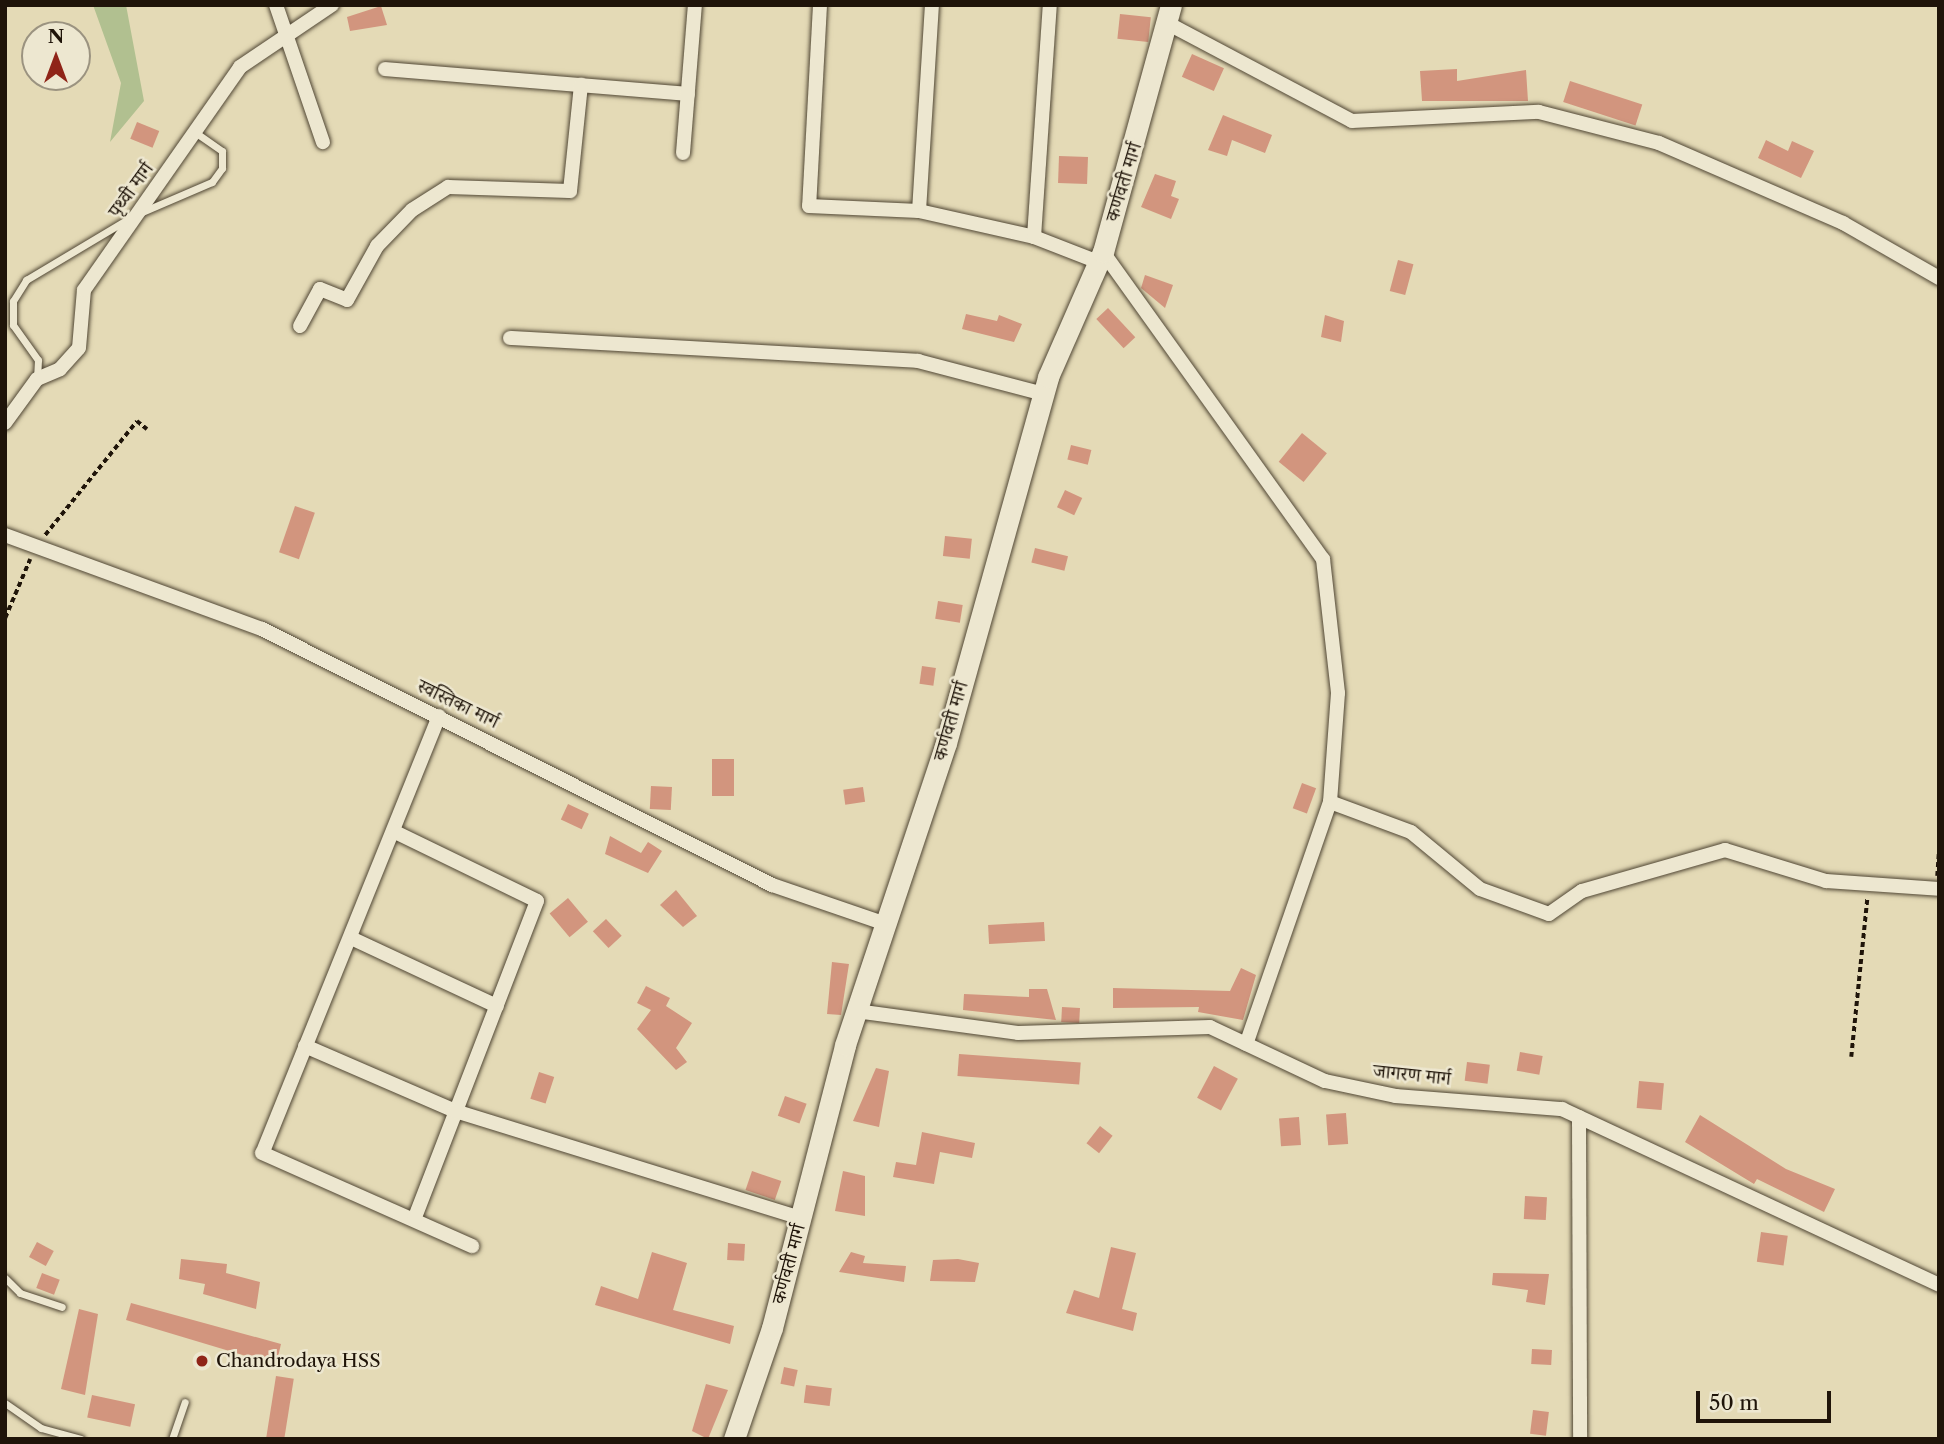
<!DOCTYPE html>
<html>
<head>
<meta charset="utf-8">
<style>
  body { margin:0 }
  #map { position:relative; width:1944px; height:1444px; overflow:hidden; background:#e4dab6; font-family:"Libre Caslon Text","Noto Serif Devanagari",serif }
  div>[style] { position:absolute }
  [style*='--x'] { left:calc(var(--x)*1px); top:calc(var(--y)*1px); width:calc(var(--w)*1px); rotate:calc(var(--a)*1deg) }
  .green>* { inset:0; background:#b1c090 }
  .building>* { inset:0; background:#d2957e; transform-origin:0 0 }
  .path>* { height:3.5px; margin-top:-1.75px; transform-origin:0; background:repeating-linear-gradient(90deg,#1f1409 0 5px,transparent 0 8.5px) }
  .roads { filter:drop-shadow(0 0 2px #504634) drop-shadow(0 0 2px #504634) }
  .lane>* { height:7px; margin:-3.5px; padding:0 3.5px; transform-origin:3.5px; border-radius:3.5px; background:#ede7d0 }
  .street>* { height:14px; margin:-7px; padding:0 7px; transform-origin:7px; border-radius:7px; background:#ede7d0 }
  .secondary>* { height:21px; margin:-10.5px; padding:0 10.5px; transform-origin:10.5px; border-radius:10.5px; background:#ede7d0 }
  .dots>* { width:19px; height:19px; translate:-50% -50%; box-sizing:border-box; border:4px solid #ede7d0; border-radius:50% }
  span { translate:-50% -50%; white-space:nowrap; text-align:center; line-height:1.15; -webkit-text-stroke:5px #ede7d0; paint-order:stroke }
  .street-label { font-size:19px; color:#1f1409 }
  .poi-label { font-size:19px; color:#1f1409 }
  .left { translate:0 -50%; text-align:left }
  .frame { position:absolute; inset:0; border:7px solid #1f1409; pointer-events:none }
  .north { position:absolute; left:21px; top:21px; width:70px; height:70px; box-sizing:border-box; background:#ede7d0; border:2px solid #9b9380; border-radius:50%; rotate:0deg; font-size:19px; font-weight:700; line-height:28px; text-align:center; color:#1f1409 }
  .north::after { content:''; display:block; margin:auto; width:24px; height:32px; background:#8f2418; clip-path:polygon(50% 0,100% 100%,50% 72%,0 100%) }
  .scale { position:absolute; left:1696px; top:1391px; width:135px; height:32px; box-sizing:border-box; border:4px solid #1f1409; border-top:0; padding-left:9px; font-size:21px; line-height:24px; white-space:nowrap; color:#1f1409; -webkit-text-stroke:5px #ede7d0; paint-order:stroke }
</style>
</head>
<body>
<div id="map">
  <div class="green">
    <div style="clip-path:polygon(93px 5px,126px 5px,144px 101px,110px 142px,121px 83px)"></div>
  </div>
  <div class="building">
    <div style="clip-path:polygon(381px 6px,387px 25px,350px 31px,347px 17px)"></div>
    <div style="left:1120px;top:14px;width:31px;height:25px;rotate:6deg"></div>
    <div style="left:1192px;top:54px;width:35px;height:25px;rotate:24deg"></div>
    <div style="clip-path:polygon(1457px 69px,1457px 81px,1526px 70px,1528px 101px,1422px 101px,1420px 71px)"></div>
    <div style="left:1570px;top:81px;width:76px;height:22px;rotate:18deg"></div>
    <div style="clip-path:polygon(1223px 115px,1272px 135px,1265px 153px,1232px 140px,1227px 156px,1208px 150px)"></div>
    <div style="left:137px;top:122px;width:24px;height:18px;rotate:22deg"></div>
    <div style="clip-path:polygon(1766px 140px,1788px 151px,1792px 141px,1814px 151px,1801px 178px,1758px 158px)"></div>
    <div style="left:1059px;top:156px;width:29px;height:27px;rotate:2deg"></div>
    <div style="clip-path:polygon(1155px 174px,1176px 181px,1171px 196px,1179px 199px,1171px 219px,1141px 207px)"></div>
    <div style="left:1398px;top:260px;width:16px;height:32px;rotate:15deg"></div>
    <div style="clip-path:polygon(1145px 275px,1173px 285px,1165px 308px,1141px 288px)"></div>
    <div style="left:1108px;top:308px;width:40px;height:16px;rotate:47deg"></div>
    <div style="clip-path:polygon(966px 314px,997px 321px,999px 315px,1022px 324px,1014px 342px,962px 329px)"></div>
    <div style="clip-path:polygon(1325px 315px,1344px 321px,1341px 342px,1321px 337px)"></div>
    <div style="left:1302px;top:433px;width:32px;height:37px;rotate:39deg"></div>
    <div style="left:1071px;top:445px;width:21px;height:15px;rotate:14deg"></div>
    <div style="left:1065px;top:490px;width:19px;height:19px;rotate:25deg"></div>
    <div style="left:295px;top:506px;width:21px;height:49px;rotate:19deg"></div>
    <div style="left:945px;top:536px;width:27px;height:20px;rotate:6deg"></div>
    <div style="left:1035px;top:548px;width:34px;height:15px;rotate:14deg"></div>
    <div style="left:938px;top:601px;width:25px;height:18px;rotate:9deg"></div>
    <div style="left:922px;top:666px;width:14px;height:18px;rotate:8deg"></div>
    <div style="left:712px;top:759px;width:22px;height:37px"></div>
    <div style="left:1302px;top:783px;width:15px;height:27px;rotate:20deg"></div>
    <div style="left:651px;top:786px;width:21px;height:23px;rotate:3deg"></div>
    <div style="left:863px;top:787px;width:15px;height:20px;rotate:82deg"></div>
    <div style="left:568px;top:804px;width:23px;height:17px;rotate:25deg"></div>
    <div style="clip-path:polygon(610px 836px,641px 853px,648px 842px,662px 851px,648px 873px,605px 854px)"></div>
    <div style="clip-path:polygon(676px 890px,697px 916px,683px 927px,660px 905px)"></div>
    <div style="left:568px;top:898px;width:31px;height:24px;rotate:50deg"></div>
    <div style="left:606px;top:919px;width:23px;height:18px;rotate:47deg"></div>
    <div style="left:1044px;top:922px;width:19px;height:56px;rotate:87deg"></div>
    <div style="clip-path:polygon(832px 962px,849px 964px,841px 1015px,827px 1014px)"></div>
    <div style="clip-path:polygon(1241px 968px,1256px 975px,1243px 1020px,1198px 1012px,1199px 1007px,1113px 1008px,1113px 988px,1230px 991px)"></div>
    <div style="clip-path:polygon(646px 986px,670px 998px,666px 1006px,692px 1023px,676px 1048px,687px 1062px,676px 1070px,637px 1029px,651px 1010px,637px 1003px)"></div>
    <div style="clip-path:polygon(1029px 989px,1047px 989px,1056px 1020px,963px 1010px,964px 994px,1029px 997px)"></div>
    <div style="left:1062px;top:1007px;width:18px;height:15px;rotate:3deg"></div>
    <div style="left:1520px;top:1052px;width:23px;height:19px;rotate:10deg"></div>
    <div style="left:959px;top:1054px;width:122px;height:22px;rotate:4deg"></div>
    <div style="left:1467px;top:1062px;width:23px;height:19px;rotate:7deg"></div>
    <div style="left:1214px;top:1066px;width:27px;height:36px;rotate:28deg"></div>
    <div style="clip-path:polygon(876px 1068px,889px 1071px,879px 1127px,853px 1121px)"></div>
    <div style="left:539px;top:1072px;width:16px;height:28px;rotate:18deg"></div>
    <div style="left:1639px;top:1081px;width:25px;height:27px;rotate:5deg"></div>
    <div style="left:785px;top:1096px;width:23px;height:21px;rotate:20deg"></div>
    <div style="left:1346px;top:1113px;width:31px;height:20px;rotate:86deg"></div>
    <div style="clip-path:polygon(1700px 1115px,1786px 1169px,1835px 1189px,1824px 1212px,1757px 1179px,1754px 1184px,1685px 1142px)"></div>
    <div style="left:1299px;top:1117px;width:28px;height:20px;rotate:86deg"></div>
    <div style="left:1100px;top:1126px;width:16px;height:22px;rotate:38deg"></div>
    <div style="clip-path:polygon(922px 1132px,975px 1143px,972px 1158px,940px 1152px,934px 1184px,893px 1177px,896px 1162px,916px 1165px)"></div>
    <div style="left:752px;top:1171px;width:31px;height:20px;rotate:19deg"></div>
    <div style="clip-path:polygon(843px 1171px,865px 1176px,865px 1216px,835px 1211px)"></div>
    <div style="left:1525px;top:1196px;width:22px;height:23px;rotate:3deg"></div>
    <div style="left:1761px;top:1232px;width:27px;height:30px;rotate:8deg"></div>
    <div style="left:37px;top:1242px;width:19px;height:17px;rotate:28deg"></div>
    <div style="left:728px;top:1243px;width:17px;height:17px;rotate:3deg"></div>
    <div style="clip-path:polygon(1111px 1247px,1136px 1253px,1122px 1309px,1137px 1313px,1133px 1331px,1066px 1313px,1074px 1290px,1099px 1298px)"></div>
    <div style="clip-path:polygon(652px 1252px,687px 1263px,673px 1310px,734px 1326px,730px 1344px,595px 1305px,601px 1286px,638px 1299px)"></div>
    <div style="clip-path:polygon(851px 1252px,865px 1256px,863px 1263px,906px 1266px,904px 1282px,839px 1272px)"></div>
    <div style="clip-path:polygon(181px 1259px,227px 1264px,226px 1273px,260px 1282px,256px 1309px,203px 1294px,205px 1284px,179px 1279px)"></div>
    <div style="clip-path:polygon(958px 1259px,979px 1263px,975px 1282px,930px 1281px,933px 1260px)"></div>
    <div style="left:42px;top:1273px;width:19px;height:16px;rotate:21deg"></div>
    <div style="clip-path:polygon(1493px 1273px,1549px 1274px,1545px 1305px,1526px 1302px,1528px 1290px,1492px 1285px)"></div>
    <div style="clip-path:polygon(131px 1303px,281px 1344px,276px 1365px,126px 1320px)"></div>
    <div style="clip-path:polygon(79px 1309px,98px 1314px,85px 1395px,61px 1389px)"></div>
    <div style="left:1532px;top:1349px;width:20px;height:15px;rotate:3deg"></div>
    <div style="left:784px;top:1367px;width:14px;height:17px;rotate:12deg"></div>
    <div style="left:276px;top:1376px;width:18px;height:64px;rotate:9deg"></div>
    <div style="clip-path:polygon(706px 1384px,728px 1390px,708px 1439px,692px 1431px)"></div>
    <div style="left:806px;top:1385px;width:26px;height:18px;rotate:7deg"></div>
    <div style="left:92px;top:1395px;width:44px;height:23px;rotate:12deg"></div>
    <div style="left:1533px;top:1410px;width:16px;height:24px;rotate:7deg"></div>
  </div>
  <div class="path">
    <div style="--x:45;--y:535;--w:146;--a:-51.1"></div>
    <div style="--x:137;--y:421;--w:13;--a:39"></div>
    <div style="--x:5;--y:618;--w:64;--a:-67"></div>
    <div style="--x:1937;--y:876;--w:30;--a:-86"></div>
    <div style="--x:1851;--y:1057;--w:159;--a:-84.2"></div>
  </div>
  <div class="roads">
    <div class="lane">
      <div style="--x:142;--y:212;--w:76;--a:-23.2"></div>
      <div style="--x:212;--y:182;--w:17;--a:-54"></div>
      <div style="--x:222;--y:168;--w:17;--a:-90"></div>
      <div style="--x:222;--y:151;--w:33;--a:-145"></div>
      <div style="--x:37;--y:379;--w:19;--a:-87"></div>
      <div style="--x:38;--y:360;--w:43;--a:-125.5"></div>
      <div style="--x:13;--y:325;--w:24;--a:-90"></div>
      <div style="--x:13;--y:301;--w:25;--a:-58"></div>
      <div style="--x:26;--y:280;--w:119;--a:-30.9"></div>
      <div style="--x:5;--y:1278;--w:21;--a:45"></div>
      <div style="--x:20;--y:1293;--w:44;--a:18.4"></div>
      <div style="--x:5;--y:1403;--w:44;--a:34.8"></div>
      <div style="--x:41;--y:1428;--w:41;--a:15.4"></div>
      <div style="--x:172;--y:1439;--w:39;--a:-71"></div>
    </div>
    <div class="street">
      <div style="--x:276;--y:5;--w:145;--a:71.1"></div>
      <div style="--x:820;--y:5;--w:201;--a:93.1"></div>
      <div style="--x:809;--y:206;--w:110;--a:2.6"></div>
      <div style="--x:919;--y:211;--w:118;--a:12.7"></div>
      <div style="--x:1034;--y:237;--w:69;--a:21.3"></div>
      <div style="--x:1167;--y:23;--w:209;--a:27.9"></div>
      <div style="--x:1352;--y:121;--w:187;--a:-2.8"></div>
      <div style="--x:1539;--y:112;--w:124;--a:14.5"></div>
      <div style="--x:1659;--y:143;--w:201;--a:23.5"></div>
      <div style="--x:1843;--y:223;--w:111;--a:29.8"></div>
      <div style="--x:385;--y:69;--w:304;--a:4.7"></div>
      <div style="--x:683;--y:153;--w:148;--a:-85.4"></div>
      <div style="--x:919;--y:211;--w:206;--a:-86.4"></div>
      <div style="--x:1034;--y:237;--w:233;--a:-86.1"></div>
      <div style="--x:1103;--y:252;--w:378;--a:54.4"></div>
      <div style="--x:1323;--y:559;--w:135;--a:83.6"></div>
      <div style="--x:1338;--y:693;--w:109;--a:94.2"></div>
      <div style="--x:1330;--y:802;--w:256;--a:109.1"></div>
      <div style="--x:300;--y:326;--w:42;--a:-61.6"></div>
      <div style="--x:320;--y:289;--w:29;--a:22"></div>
      <div style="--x:347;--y:300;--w:62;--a:-60.9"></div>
      <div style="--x:377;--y:246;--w:50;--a:-45.8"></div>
      <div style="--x:412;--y:210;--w:43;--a:-32.6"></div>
      <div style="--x:448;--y:187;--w:122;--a:1.9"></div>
      <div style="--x:570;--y:191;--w:107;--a:-84.1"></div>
      <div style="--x:510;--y:338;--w:409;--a:3.2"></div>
      <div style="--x:918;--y:361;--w:130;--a:14.7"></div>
      <div style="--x:5;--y:423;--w:54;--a:-54"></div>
      <div style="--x:37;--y:379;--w:25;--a:-23"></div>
      <div style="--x:60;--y:369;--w:28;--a:-48"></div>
      <div style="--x:79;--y:348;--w:58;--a:-85.1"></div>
      <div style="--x:84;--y:290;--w:272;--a:-55"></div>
      <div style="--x:240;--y:67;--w:111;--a:-34"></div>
      <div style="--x:5;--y:535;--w:274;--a:20.1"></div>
      <div style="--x:262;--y:629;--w:571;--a:26.65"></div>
      <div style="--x:772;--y:885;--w:120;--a:18.9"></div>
      <div style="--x:439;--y:716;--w:471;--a:112"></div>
      <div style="--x:262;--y:1153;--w:230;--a:23.9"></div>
      <div style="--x:1330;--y:802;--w:86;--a:20.3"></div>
      <div style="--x:1411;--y:832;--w:89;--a:39.6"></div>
      <div style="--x:1480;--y:889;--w:73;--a:19.9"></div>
      <div style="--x:1549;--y:914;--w:40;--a:-34.9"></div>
      <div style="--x:1582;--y:891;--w:149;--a:-16"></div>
      <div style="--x:1725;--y:850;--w:106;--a:17.1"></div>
      <div style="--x:1826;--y:881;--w:113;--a:4"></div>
      <div style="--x:393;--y:831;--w:160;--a:25.9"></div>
      <div style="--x:537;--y:901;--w:341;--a:111.1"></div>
      <div style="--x:351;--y:938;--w:161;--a:25"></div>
      <div style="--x:856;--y:1011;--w:163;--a:7.7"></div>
      <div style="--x:1018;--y:1033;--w:192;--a:-1.8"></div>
      <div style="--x:1210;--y:1027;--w:127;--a:25.2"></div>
      <div style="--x:1325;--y:1081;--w:73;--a:11.9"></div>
      <div style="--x:1396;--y:1096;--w:167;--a:4.5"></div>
      <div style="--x:1562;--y:1109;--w:416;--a:25"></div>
      <div style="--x:305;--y:1046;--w:163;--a:23.4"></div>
      <div style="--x:455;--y:1111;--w:362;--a:17.2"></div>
      <div style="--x:1579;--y:1117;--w:322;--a:89.8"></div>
    </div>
    <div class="secondary">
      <div style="--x:734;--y:1439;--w:117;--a:-71.1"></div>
      <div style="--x:772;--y:1328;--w:292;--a:-75.5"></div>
      <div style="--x:845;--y:1045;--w:318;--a:-71.5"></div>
      <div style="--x:946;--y:743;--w:380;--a:-74.4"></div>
      <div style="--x:1048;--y:377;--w:137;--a:-66.3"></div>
      <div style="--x:1103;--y:252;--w:256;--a:-74.6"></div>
    </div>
  </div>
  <div class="dots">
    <div style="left:202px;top:1361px;background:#8f2418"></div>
  </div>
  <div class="street-label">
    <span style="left:1124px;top:182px;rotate:-73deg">कर्णवती मार्ग</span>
    <span style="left:131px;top:190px;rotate:-54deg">पृथ्वी मार्ग</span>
    <span style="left:458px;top:704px;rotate:26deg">स्वस्तिका मार्ग</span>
    <span style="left:951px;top:721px;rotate:-74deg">कर्णवती मार्ग</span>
    <span style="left:1412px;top:1075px;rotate:6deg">जागरण मार्ग</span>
    <span style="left:789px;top:1264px;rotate:-75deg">कर्णवती मार्ग</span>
  </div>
  <div class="poi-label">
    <span class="left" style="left:216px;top:1361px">Chandrodaya HSS</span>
  </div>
  <div class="frame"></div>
  <div class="north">N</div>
  <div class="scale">50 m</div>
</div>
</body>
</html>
